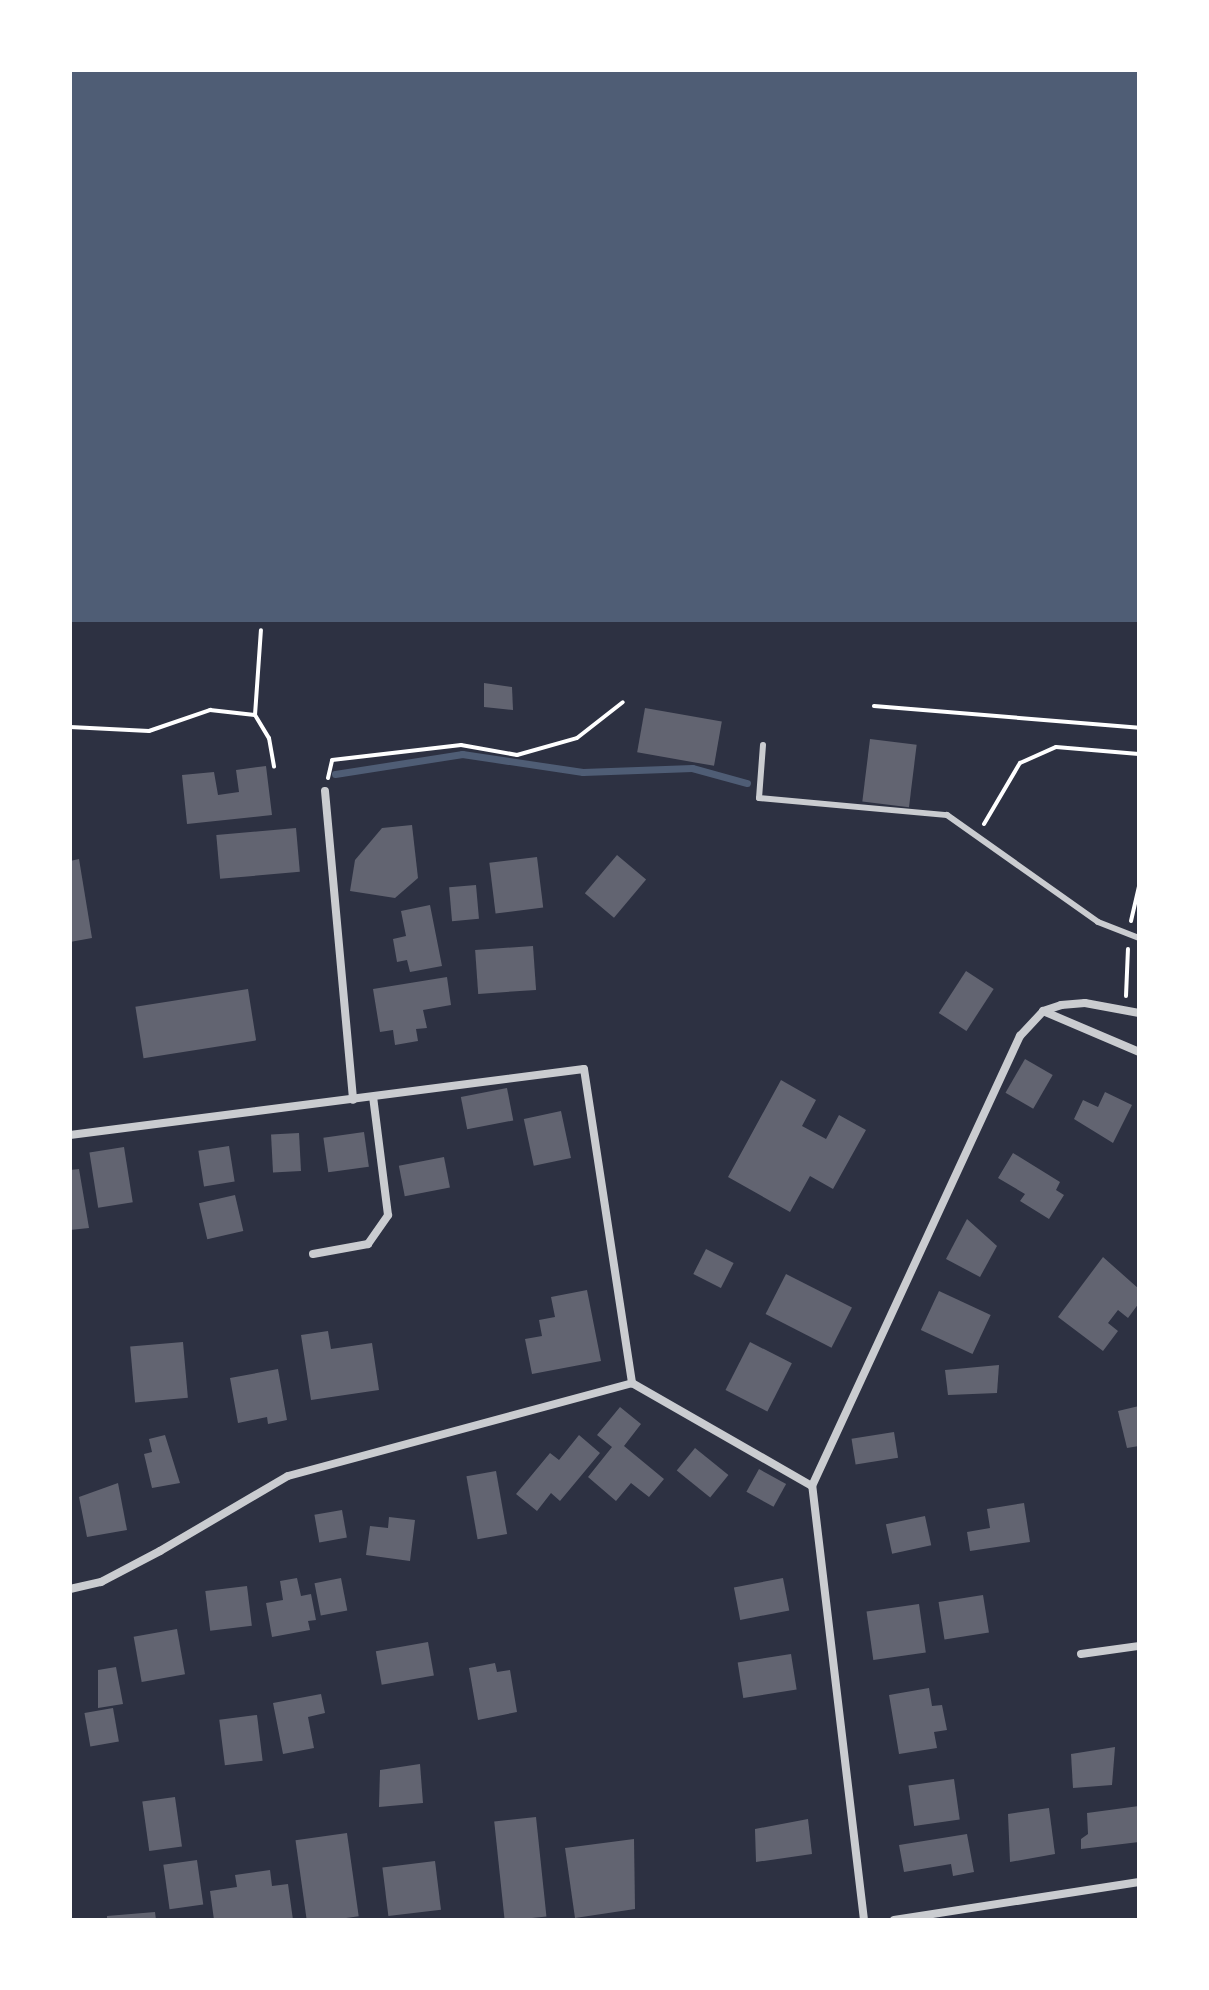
<!DOCTYPE html>
<html>
<head>
<meta charset="utf-8">
<style>
  body { margin:0 }
  #map { position:relative; width:1209px; height:1990px; overflow:hidden; background:#2d3142; font-family:Helvetica,sans-serif }
  div>[style] { position:absolute }
  [style*='--x'] { left:calc(var(--x)*1px); top:calc(var(--y)*1px); width:calc(var(--w)*1px); rotate:calc(var(--a)*1deg) }
  .water>* { inset:0; background:#4f5d75; transform-origin:0 0 }
  .stream>* { height:7px; margin:-3.5px; padding:0 3.5px; transform-origin:3.5px; border-radius:3.5px; background:#4f5d75 }
  .building>* { inset:0; background:#626471; transform-origin:0 0 }
  .path>* { height:4px; margin:-2px; padding:0 2px; transform-origin:2px; border-radius:2px; background:#fff }
  .service>* { height:6px; margin:-3px; padding:0 3px; transform-origin:3px; border-radius:3px; background:#caccd0 }
  .minor>* { height:8px; margin:-4px; padding:0 4px; transform-origin:4px; border-radius:4px; background:#caccd0 }
  span { translate:-50% -50%; white-space:nowrap; text-align:center; line-height:1.15; -webkit-text-stroke:8px #fff; paint-order:stroke }
  .frame { position:absolute; inset:0; border:72px solid #fff; pointer-events:none }
</style>
</head>
<body>
<div id="map">
  <div class="water">
    <div style="left:70px;top:70px;width:1069px;height:552px"></div>
  </div>
  <div class="stream">
    <div style="--x:335;--y:774;--w:129;--a:-8.9"></div>
    <div style="--x:462;--y:754;--w:122;--a:8.5"></div>
    <div style="--x:583;--y:772;--w:109;--a:-2.1"></div>
    <div style="--x:692;--y:768;--w:57;--a:15.3"></div>
  </div>
  <div class="building">
    <div style="clip-path:polygon(484px 683px,512px 687px,513px 710px,484px 707px)"></div>
    <div style="left:645px;top:708px;width:78px;height:45px;rotate:10deg"></div>
    <div style="left:870px;top:739px;width:47px;height:63px;rotate:7deg"></div>
    <div style="clip-path:polygon(266px 766px,272px 815px,187px 824px,182px 775px,214px 772px,218px 795px,239px 792px,236px 770px)"></div>
    <div style="clip-path:polygon(412px 825px,418px 878px,395px 898px,350px 891px,355px 860px,382px 828px)"></div>
    <div style="left:296px;top:828px;width:44px;height:80px;rotate:85deg"></div>
    <div style="left:617px;top:855px;width:38px;height:50px;rotate:40deg"></div>
    <div style="left:537px;top:857px;width:51px;height:48px;rotate:83deg"></div>
    <div style="clip-path:polygon(79px 859px,92px 938px,70px 942px,70px 861px)"></div>
    <div style="left:476px;top:885px;width:34px;height:27px;rotate:85deg"></div>
    <div style="clip-path:polygon(430px 905px,442px 966px,410px 972px,407px 960px,397px 962px,393px 939px,406px 936px,401px 911px)"></div>
    <div style="left:533px;top:946px;width:44px;height:58px;rotate:86deg"></div>
    <div style="left:966px;top:971px;width:33px;height:50px;rotate:33deg"></div>
    <div style="clip-path:polygon(447px 977px,451px 1005px,423px 1010px,427px 1028px,416px 1029px,418px 1041px,395px 1045px,393px 1030px,380px 1032px,373px 989px)"></div>
    <div style="left:248px;top:989px;width:52px;height:114px;rotate:81deg"></div>
    <div style="left:1025px;top:1059px;width:32px;height:39px;rotate:30deg"></div>
    <div style="clip-path:polygon(781px 1080px,816px 1100px,802px 1126px,826px 1139px,839px 1115px,866px 1130px,833px 1189px,810px 1176px,790px 1212px,728px 1177px)"></div>
    <div style="left:507px;top:1088px;width:33px;height:47px;rotate:79deg"></div>
    <div style="clip-path:polygon(1105px 1092px,1132px 1105px,1113px 1143px,1074px 1119px,1083px 1100px,1098px 1107px)"></div>
    <div style="left:561px;top:1111px;width:48px;height:38px;rotate:78deg"></div>
    <div style="left:364px;top:1132px;width:35px;height:41px;rotate:82deg"></div>
    <div style="left:299px;top:1133px;width:38px;height:28px;rotate:87deg"></div>
    <div style="left:229px;top:1146px;width:36px;height:31px;rotate:81deg"></div>
    <div style="left:124px;top:1147px;width:56px;height:35px;rotate:81deg"></div>
    <div style="clip-path:polygon(1013px 1153px,1060px 1182px,1056px 1190px,1064px 1195px,1049px 1219px,1020px 1201px,1025px 1194px,998px 1178px)"></div>
    <div style="left:444px;top:1157px;width:31px;height:46px;rotate:79deg"></div>
    <div style="clip-path:polygon(79px 1169px,89px 1228px,70px 1230px,70px 1170px)"></div>
    <div style="left:235px;top:1195px;width:37px;height:37px;rotate:77deg"></div>
    <div style="clip-path:polygon(967px 1219px,997px 1246px,980px 1277px,946px 1259px)"></div>
    <div style="left:706px;top:1249px;width:31px;height:28px;rotate:27deg"></div>
    <div style="clip-path:polygon(1103px 1257px,1139px 1289px,1139px 1303px,1128px 1318px,1118px 1310px,1108px 1323px,1118px 1331px,1103px 1351px,1058px 1317px)"></div>
    <div style="left:786px;top:1274px;width:74px;height:45px;rotate:27deg"></div>
    <div style="clip-path:polygon(587px 1290px,601px 1361px,532px 1374px,525px 1339px,542px 1336px,539px 1320px,555px 1317px,551px 1297px)"></div>
    <div style="left:939px;top:1291px;width:57px;height:43px;rotate:25deg"></div>
    <div style="clip-path:polygon(328px 1331px,331px 1349px,372px 1343px,379px 1390px,311px 1400px,301px 1335px)"></div>
    <div style="left:183px;top:1342px;width:56px;height:53px;rotate:85deg"></div>
    <div style="left:750px;top:1342px;width:47px;height:54px;rotate:27deg"></div>
    <div style="clip-path:polygon(999px 1365px,997px 1393px,948px 1395px,945px 1370px)"></div>
    <div style="clip-path:polygon(278px 1369px,287px 1420px,268px 1424px,267px 1417px,238px 1423px,230px 1378px)"></div>
    <div style="clip-path:polygon(1139px 1406px,1139px 1446px,1127px 1448px,1118px 1411px)"></div>
    <div style="clip-path:polygon(620px 1407px,641px 1424px,624px 1446px,664px 1479px,649px 1497px,631px 1483px,616px 1501px,588px 1477px,612px 1447px,597px 1435px)"></div>
    <div style="left:894px;top:1432px;width:26px;height:43px;rotate:81deg"></div>
    <div style="clip-path:polygon(165px 1435px,180px 1483px,152px 1488px,144px 1454px,152px 1452px,149px 1439px)"></div>
    <div style="clip-path:polygon(579px 1435px,600px 1453px,560px 1501px,551px 1493px,537px 1511px,516px 1494px,550px 1453px,559px 1460px)"></div>
    <div style="left:695px;top:1448px;width:43px;height:29px;rotate:39deg"></div>
    <div style="left:759px;top:1469px;width:31px;height:26px;rotate:29deg"></div>
    <div style="left:496px;top:1471px;width:64px;height:30px;rotate:80deg"></div>
    <div style="clip-path:polygon(118px 1483px,127px 1530px,87px 1537px,79px 1497px)"></div>
    <div style="clip-path:polygon(1024px 1503px,1030px 1542px,970px 1551px,967px 1532px,990px 1528px,987px 1509px)"></div>
    <div style="left:342px;top:1510px;width:28px;height:28px;rotate:80deg"></div>
    <div style="left:925px;top:1516px;width:30px;height:40px;rotate:78deg"></div>
    <div style="clip-path:polygon(389px 1517px,415px 1520px,410px 1561px,366px 1555px,370px 1526px,388px 1528px)"></div>
    <div style="clip-path:polygon(297px 1578px,301px 1596px,311px 1594px,316px 1620px,308px 1621px,310px 1630px,272px 1637px,266px 1603px,283px 1600px,280px 1581px)"></div>
    <div style="left:341px;top:1578px;width:33px;height:27px;rotate:79deg"></div>
    <div style="left:783px;top:1578px;width:33px;height:50px;rotate:79deg"></div>
    <div style="left:247px;top:1586px;width:40px;height:42px;rotate:83deg"></div>
    <div style="left:983px;top:1595px;width:38px;height:45px;rotate:81deg"></div>
    <div style="left:919px;top:1604px;width:49px;height:53px;rotate:82deg"></div>
    <div style="left:177px;top:1629px;width:46px;height:44px;rotate:80deg"></div>
    <div style="left:428px;top:1642px;width:34px;height:53px;rotate:80deg"></div>
    <div style="left:791px;top:1654px;width:36px;height:54px;rotate:81deg"></div>
    <div style="clip-path:polygon(495px 1663px,497px 1672px,510px 1670px,517px 1712px,478px 1720px,469px 1668px)"></div>
    <div style="clip-path:polygon(116px 1667px,123px 1704px,98px 1708px,98px 1670px)"></div>
    <div style="clip-path:polygon(929px 1688px,932px 1706px,942px 1705px,947px 1730px,934px 1732px,937px 1748px,899px 1754px,889px 1695px)"></div>
    <div style="clip-path:polygon(321px 1694px,325px 1713px,308px 1717px,314px 1748px,283px 1754px,273px 1703px)"></div>
    <div style="left:113px;top:1708px;width:34px;height:29px;rotate:80deg"></div>
    <div style="left:257px;top:1715px;width:46px;height:38px;rotate:83deg"></div>
    <div style="clip-path:polygon(1115px 1747px,1112px 1785px,1073px 1788px,1071px 1754px)"></div>
    <div style="clip-path:polygon(420px 1764px,423px 1803px,379px 1807px,380px 1770px)"></div>
    <div style="left:954px;top:1779px;width:41px;height:46px;rotate:82deg"></div>
    <div style="left:175px;top:1797px;width:50px;height:33px;rotate:82deg"></div>
    <div style="clip-path:polygon(1139px 1806px,1139px 1842px,1081px 1849px,1081px 1839px,1088px 1834px,1087px 1813px)"></div>
    <div style="clip-path:polygon(1049px 1808px,1055px 1854px,1010px 1862px,1008px 1814px)"></div>
    <div style="left:536px;top:1817px;width:100px;height:42px;rotate:84deg"></div>
    <div style="clip-path:polygon(808px 1819px,812px 1854px,756px 1862px,755px 1829px)"></div>
    <div style="left:347px;top:1833px;width:84px;height:52px;rotate:82deg"></div>
    <div style="clip-path:polygon(967px 1834px,974px 1872px,953px 1876px,951px 1864px,904px 1872px,899px 1845px)"></div>
    <div style="clip-path:polygon(634px 1839px,635px 1909px,575px 1918px,565px 1848px)"></div>
    <div style="left:197px;top:1860px;width:45px;height:34px;rotate:82deg"></div>
    <div style="left:435px;top:1861px;width:49px;height:53px;rotate:83deg"></div>
    <div style="clip-path:polygon(270px 1870px,272px 1886px,288px 1884px,293px 1920px,214px 1920px,210px 1891px,237px 1887px,235px 1875px)"></div>
    <div style="clip-path:polygon(155px 1912px,156px 1920px,107px 1920px,107px 1916px)"></div>
  </div>
  <div class="path">
    <div style="--x:874;--y:706;--w:266;--a:4.7"></div>
    <div style="--x:255;--y:715;--w:85;--a:-86"></div>
    <div style="--x:70;--y:727;--w:79;--a:2.9"></div>
    <div style="--x:149;--y:731;--w:65;--a:-19"></div>
    <div style="--x:210;--y:710;--w:45;--a:6.3"></div>
    <div style="--x:255;--y:715;--w:27;--a:59"></div>
    <div style="--x:269;--y:738;--w:29;--a:80"></div>
    <div style="--x:328;--y:778;--w:18;--a:-77"></div>
    <div style="--x:332;--y:760;--w:130;--a:-6.6"></div>
    <div style="--x:461;--y:745;--w:57;--a:10.1"></div>
    <div style="--x:517;--y:755;--w:62;--a:-15.8"></div>
    <div style="--x:577;--y:738;--w:58;--a:-38"></div>
    <div style="--x:984;--y:824;--w:71;--a:-59.5"></div>
    <div style="--x:1020;--y:763;--w:39;--a:-24"></div>
    <div style="--x:1056;--y:747;--w:83;--a:4.8"></div>
    <div style="--x:1131;--y:921;--w:36;--a:-77"></div>
    <div style="--x:1126;--y:996;--w:47;--a:-87.6"></div>
  </div>
  <div class="service">
    <div style="--x:763;--y:745;--w:53;--a:94.3"></div>
    <div style="--x:759;--y:798;--w:189;--a:5.2"></div>
    <div style="--x:947;--y:815;--w:185;--a:35.3"></div>
    <div style="--x:1098;--y:922;--w:44;--a:21.3"></div>
  </div>
  <div class="minor">
    <div style="--x:325;--y:791;--w:310;--a:84.8"></div>
    <div style="--x:1043;--y:1011;--w:104;--a:23.1"></div>
    <div style="--x:70;--y:1135;--w:518;--a:-7.32"></div>
    <div style="--x:584;--y:1069;--w:318;--a:81.3"></div>
    <div style="--x:313;--y:1254;--w:56;--a:-10.3"></div>
    <div style="--x:368;--y:1244;--w:35;--a:-55"></div>
    <div style="--x:388;--y:1215;--w:119;--a:-97.2"></div>
    <div style="--x:70;--y:1589;--w:32;--a:-13"></div>
    <div style="--x:101;--y:1582;--w:67;--a:-27.7"></div>
    <div style="--x:160;--y:1551;--w:148;--a:-30.4"></div>
    <div style="--x:288;--y:1476;--w:356;--a:-15.1"></div>
    <div style="--x:632;--y:1383;--w:207;--a:29.8"></div>
    <div style="--x:1081;--y:1654;--w:59;--a:-7.9"></div>
    <div style="--x:864;--y:1920;--w:437;--a:-96.8"></div>
    <div style="--x:812;--y:1486;--w:496;--a:-65.2"></div>
    <div style="--x:1020;--y:1036;--w:34;--a:-47"></div>
    <div style="--x:1043;--y:1011;--w:19;--a:-18"></div>
    <div style="--x:1061;--y:1005;--w:24;--a:-5"></div>
    <div style="--x:1085;--y:1003;--w:55;--a:10.5"></div>
    <div style="--x:894;--y:1920;--w:248;--a:-8.8"></div>
  </div>
  <div class="frame"></div>
</div>
</body>
</html>
